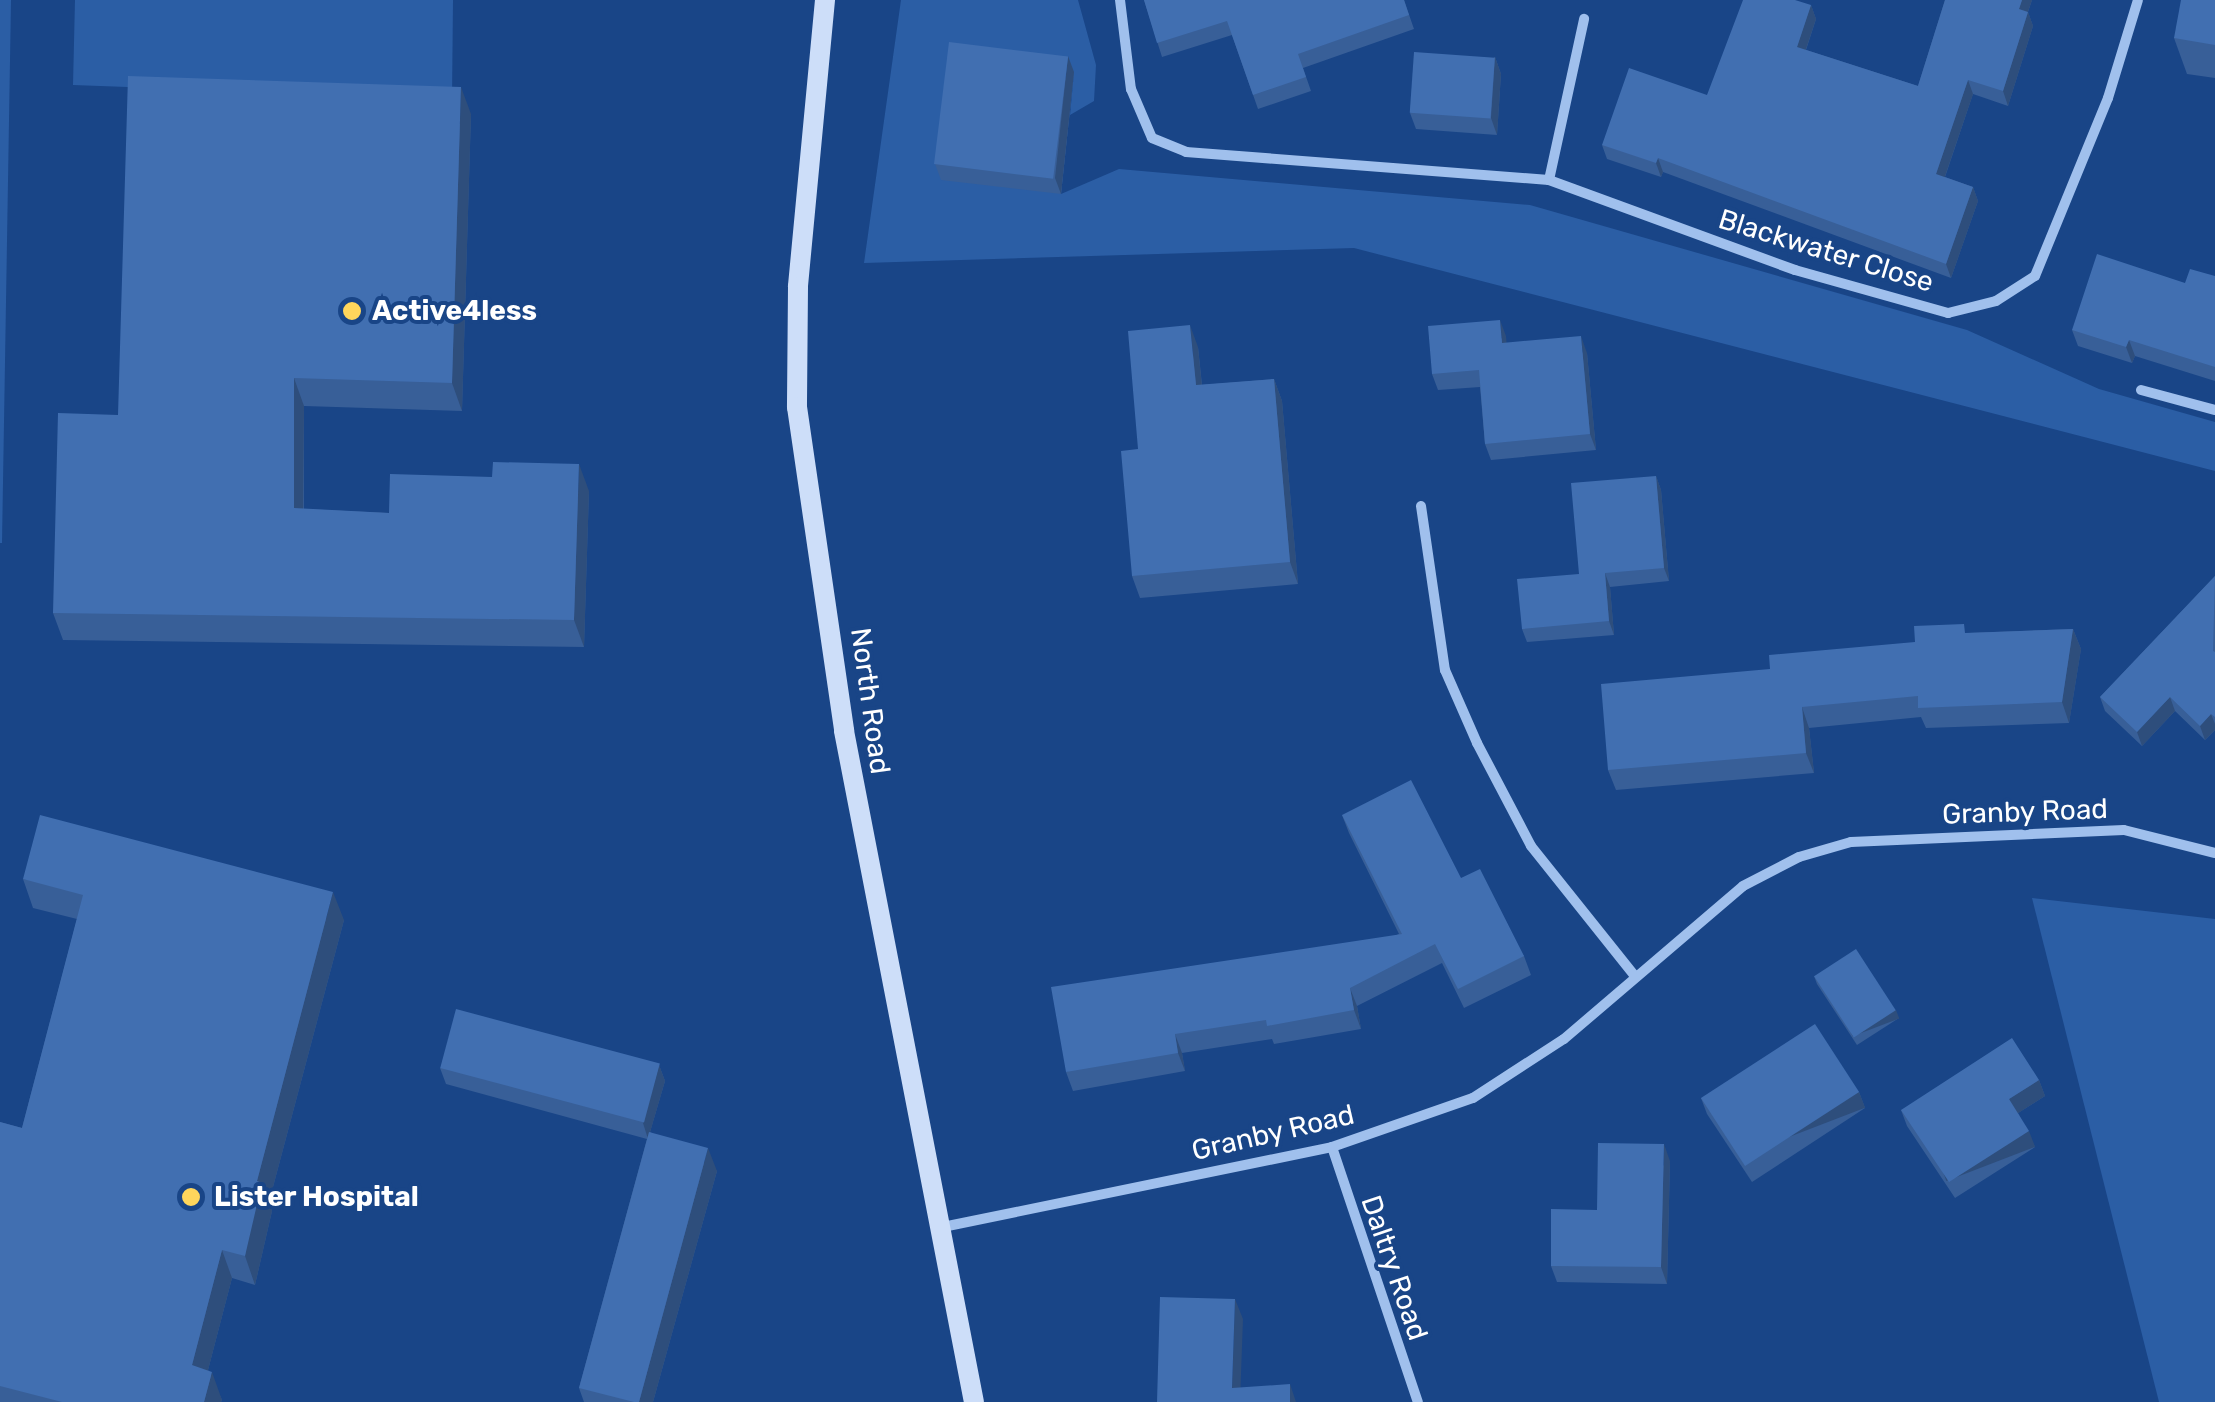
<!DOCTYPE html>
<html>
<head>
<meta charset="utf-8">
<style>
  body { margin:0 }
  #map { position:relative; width:2215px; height:1402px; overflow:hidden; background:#194587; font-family:Rubik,sans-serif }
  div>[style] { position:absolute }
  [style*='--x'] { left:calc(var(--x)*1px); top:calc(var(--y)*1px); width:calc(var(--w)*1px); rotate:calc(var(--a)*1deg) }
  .green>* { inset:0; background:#2b5ea5 }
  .street>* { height:10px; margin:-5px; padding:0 5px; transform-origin:5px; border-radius:5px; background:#a0c0ed }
  .secondary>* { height:20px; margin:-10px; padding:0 10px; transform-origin:10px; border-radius:10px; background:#cddef9 }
  .wall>* { inset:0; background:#385f98 }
  .shaded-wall>* { inset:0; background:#2e4e7c; transform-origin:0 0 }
  .building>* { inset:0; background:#416fb1; transform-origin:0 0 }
  .dots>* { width:28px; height:28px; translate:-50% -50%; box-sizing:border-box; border:5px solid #194587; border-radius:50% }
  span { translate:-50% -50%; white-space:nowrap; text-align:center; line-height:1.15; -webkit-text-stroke:8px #194587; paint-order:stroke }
  .street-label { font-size:28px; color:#fff }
  .poi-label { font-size:28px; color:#fff; font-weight:700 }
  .left { translate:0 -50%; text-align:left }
</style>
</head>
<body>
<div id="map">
  <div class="green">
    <div style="clip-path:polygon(0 0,11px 0,2px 543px,0 543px)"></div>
    <div style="clip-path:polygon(75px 0,453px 0,452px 99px,73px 85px)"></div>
    <div style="clip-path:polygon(901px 0,1078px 0,1096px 65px,1094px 101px,1070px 115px,1074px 72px,1061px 194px,1119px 169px,1530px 205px,1967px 330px,2099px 389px,2215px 422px,2215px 471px,1354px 248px,864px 263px)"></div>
    <div style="clip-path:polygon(2032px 898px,2215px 919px,2215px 1402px,2159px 1402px)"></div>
  </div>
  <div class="street">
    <div style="--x:1120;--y:0;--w:90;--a:83"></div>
    <div style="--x:1131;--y:89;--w:53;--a:66.8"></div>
    <div style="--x:1152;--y:138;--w:37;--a:22"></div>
    <div style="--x:1186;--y:152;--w:364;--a:4.4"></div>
    <div style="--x:1549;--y:180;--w:262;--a:20.1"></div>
    <div style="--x:1795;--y:270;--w:159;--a:15.7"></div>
    <div style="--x:1948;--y:313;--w:49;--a:-14"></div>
    <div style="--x:1996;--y:301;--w:46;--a:-32.7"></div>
    <div style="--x:2035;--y:276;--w:192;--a:-67.7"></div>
    <div style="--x:2108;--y:98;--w:102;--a:-73"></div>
    <div style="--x:1549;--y:180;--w:165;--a:-77.7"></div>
    <div style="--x:2141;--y:390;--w:77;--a:15.1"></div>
    <div style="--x:1421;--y:506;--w:166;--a:81.7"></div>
    <div style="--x:1445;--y:670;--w:80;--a:66.3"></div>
    <div style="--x:1477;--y:743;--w:116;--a:62.3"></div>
    <div style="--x:1531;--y:846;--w:165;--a:51.4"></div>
    <div style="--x:1332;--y:1147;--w:269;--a:71.4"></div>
    <div style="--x:938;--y:1228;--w:402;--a:-11.6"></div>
    <div style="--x:1332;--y:1147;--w:149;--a:-19.2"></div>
    <div style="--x:1473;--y:1098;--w:108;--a:-33"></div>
    <div style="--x:1564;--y:1039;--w:235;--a:-40.5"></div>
    <div style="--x:1743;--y:886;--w:63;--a:-27.4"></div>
    <div style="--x:1799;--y:857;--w:54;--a:-16.1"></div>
    <div style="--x:1851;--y:842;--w:273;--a:-2.5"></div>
    <div style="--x:2124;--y:830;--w:94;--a:14.2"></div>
  </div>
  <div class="secondary">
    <div style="--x:825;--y:0;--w:288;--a:95.4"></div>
    <div style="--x:798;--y:287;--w:120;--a:90.5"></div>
    <div style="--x:797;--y:407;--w:327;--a:81.7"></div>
    <div style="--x:844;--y:731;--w:683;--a:79.04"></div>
  </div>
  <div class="wall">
    <div style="clip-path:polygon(1144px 0,1404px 0,1414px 29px,1303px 68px,1311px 91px,1258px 109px,1232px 35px,1162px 57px)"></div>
    <div style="clip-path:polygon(1945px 0,2032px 0,2028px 12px,2033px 26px,2008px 106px,1973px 94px,1945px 177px,1973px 187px,1978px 201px,1951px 278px,1663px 172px,1661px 177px,1607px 159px,1602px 145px,1707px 95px,1811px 5px,1816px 19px,1806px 50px,1918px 86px)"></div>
    <div style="clip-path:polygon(2215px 0,2215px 78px,2187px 74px,2174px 38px)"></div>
    <div style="clip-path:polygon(1495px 57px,1501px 74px,1497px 135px,1416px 129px,1410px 113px)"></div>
    <div style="clip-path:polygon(1074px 72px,1061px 194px,941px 180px,935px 164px)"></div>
    <div style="clip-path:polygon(471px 114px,462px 411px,304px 406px,304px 509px,389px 513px,589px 491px,584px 647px,63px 640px,53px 613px,118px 415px)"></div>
    <div style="clip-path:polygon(2215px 276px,2215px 381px,2135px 356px,2132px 363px,2078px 346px,2072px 330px,2185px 283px)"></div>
    <div style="clip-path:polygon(1506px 336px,1506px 343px,1587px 353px,1596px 450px,1491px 460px,1485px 444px,1480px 387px,1438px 390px,1432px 374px)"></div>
    <div style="clip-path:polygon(1198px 347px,1202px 385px,1274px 379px,1282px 401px,1298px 584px,1140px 598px,1132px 576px,1138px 449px)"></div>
    <div style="clip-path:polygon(1656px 476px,1661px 490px,1669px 581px,1610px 587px,1614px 635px,1527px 642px,1522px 629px,1579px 574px)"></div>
    <div style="clip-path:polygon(2215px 576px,2215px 730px,2205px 740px,2175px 711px,2142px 746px,2105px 711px,2100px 697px)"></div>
    <div style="clip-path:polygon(2073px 629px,2081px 649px,2069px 723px,1926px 728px,1921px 717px,1809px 728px,1814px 773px,1616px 790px,1608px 770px,1770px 669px,1968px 633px)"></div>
    <div style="clip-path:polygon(1342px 815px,1461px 878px,1524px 956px,1531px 975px,1464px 1008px,1442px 963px,1357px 1006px,1361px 1029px,1274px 1044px,1272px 1039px,1182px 1053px,1185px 1071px,1073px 1091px,1066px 1072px,1399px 934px,1349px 833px)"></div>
    <div style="clip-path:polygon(23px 879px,344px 920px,269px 1202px,272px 1211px,255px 1285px,232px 1278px,208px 1370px,222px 1400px,221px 1402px,0 1402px,0 1122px,22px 1128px,77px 919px,33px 908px)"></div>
    <div style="clip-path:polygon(1814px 976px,1899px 1018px,1857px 1045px,1817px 984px)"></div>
    <div style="clip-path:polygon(659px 1065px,665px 1081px,650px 1132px,717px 1171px,653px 1402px,584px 1402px,579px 1388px,647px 1139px,446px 1084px,440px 1068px)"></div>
    <div style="clip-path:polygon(2039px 1080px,2045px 1096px,2018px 1113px,2035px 1147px,1955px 1198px,1907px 1126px,1901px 1110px)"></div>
    <div style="clip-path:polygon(1859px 1092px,1865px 1108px,1752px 1182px,1707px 1114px,1701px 1098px)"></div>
    <div style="clip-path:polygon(1670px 1161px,1667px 1284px,1557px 1282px,1551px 1266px,1597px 1210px)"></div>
  </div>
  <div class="shaded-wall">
    <div style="clip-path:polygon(2022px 0,2032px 0,2024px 23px,2019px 9px)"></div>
    <div style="clip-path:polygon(1811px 5px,1816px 19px,1802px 61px,1797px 47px)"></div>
    <div style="clip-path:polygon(2028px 12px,2033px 26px,2008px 106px,2003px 91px)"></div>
    <div style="clip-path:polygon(1068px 56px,1074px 72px,1061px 194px,1055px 178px)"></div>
    <div style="clip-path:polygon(1495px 57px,1501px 74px,1497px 135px,1491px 118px)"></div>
    <div style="clip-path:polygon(1968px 80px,1973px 94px,1941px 188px,1936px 174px)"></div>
    <div style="clip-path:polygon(461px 87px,471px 114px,462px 411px,452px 383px)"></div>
    <div style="clip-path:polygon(1658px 158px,1663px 172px,1661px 177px,1656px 163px)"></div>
    <div style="clip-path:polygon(1973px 187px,1978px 201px,1951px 278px,1946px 264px)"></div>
    <div style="clip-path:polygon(1500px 320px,1506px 336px,1508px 359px,1502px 343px)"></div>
    <div style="clip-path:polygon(1190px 325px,1198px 347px,1204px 407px,1196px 385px)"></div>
    <div style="clip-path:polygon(1581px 336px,1587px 353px,1596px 450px,1590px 434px)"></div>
    <div style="clip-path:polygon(2129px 340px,2135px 356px,2132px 363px,2126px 347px)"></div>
    <div style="clip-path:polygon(294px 378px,304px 406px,303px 536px,294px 508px)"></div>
    <div style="clip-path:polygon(1274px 379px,1282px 401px,1298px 584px,1290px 562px)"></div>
    <div style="clip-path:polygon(579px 464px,589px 491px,584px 647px,574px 620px)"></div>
    <div style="clip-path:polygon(1656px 476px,1661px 490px,1669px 581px,1664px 568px)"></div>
    <div style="clip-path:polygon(1605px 573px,1610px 587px,1614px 635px,1609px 621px)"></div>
    <div style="clip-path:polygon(2073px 629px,2081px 649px,2069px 723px,2062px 702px)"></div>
    <div style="clip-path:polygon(2170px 697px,2175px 711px,2142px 746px,2137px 732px)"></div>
    <div style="clip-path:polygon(1802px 707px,1809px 728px,1814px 773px,1806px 753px)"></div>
    <div style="clip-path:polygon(2211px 714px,2215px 724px,2215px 730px,2205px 740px,2200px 726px)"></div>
    <div style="clip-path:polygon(333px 892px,344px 920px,269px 1202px,272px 1211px,255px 1285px,245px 1256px,257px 1181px)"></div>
    <div style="clip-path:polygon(1350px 988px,1357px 1006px,1361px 1029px,1354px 1010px)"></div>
    <div style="left:1896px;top:1010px;width:9px;height:50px;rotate:69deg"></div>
    <div style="clip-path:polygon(1175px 1034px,1182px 1053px,1185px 1071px,1178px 1053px)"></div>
    <div style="clip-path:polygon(659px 1065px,665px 1081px,648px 1139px,643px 1123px)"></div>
    <div style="clip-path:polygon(2039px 1080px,2045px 1096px,2015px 1115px,2009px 1099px)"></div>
    <div style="left:1859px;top:1092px;width:17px;height:135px;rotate:69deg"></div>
    <div style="left:2029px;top:1131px;width:17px;height:95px;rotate:69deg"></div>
    <div style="clip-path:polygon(1664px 1144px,1670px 1161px,1667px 1284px,1661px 1267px)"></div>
    <div style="clip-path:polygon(708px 1148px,717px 1171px,653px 1402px,639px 1402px)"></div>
    <div style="clip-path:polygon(222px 1250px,232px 1278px,202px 1393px,192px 1365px)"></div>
    <div style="clip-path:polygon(1235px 1299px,1243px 1319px,1240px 1402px,1232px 1388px)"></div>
    <div style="clip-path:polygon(212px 1372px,222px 1400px,221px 1402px,204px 1402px)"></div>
    <div style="clip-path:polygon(1290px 1384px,1296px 1402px,1290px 1402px)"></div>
  </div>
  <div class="building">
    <div style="clip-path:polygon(1144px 0,1404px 0,1409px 15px,1298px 54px,1306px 77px,1253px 95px,1227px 21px,1157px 43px)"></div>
    <div style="clip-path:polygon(1743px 0,1795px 0,1811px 5px,1797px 47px,1918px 86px,1945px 0,2022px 0,2019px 9px,2028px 12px,2003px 91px,1968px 80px,1936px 174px,1973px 187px,1946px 264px,1658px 158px,1656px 163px,1602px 145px,1629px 68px,1707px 95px)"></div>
    <div style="clip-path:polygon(2181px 0,2215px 0,2215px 45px,2174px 38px)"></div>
    <div style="left:949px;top:42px;width:120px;height:123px;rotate:7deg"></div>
    <div style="left:1414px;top:52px;width:81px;height:61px;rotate:4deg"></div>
    <div style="clip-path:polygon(128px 76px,461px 87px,452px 383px,294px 378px,294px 508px,389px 513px,390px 474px,492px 477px,493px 462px,579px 464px,574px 620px,53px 613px,58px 413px,118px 415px)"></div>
    <div style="clip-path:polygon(2097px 254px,2185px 283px,2190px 269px,2215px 276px,2215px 367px,2129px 340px,2126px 347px,2072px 330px)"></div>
    <div style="clip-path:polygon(1500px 320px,1502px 343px,1581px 336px,1590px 434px,1485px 444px,1479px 370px,1432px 374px,1428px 326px)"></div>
    <div style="clip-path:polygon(1190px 325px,1196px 385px,1274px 379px,1290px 562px,1132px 576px,1121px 451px,1138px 449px,1128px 331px)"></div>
    <div style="clip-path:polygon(1656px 476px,1664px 568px,1605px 573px,1609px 621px,1522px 629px,1517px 579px,1579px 574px,1571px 483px)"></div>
    <div style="clip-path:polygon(2215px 576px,2213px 651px,2215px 652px,2215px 717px,2211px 714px,2200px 726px,2170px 697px,2137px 732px,2100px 697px)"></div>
    <div style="clip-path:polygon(1964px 624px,1965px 633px,2073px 629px,2062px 702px,1918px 708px,1918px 696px,1802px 707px,1806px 753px,1608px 770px,1601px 684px,1770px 669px,1769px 655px,1915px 642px,1914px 626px)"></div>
    <div style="clip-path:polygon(1411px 780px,1461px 878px,1480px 869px,1524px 956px,1458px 989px,1435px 944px,1350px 988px,1354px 1010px,1267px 1026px,1266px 1020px,1175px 1034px,1178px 1053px,1066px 1072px,1051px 987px,1402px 934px,1342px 815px)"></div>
    <div style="clip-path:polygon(40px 815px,333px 892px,257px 1181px,262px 1183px,245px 1256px,222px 1250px,192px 1365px,212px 1372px,204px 1402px,62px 1402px,0 1386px,0 1122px,22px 1128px,83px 895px,23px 879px)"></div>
    <div style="left:1856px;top:949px;width:73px;height:50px;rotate:57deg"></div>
    <div style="left:456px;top:1009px;width:211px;height:61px;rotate:15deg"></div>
    <div style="left:1815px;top:1024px;width:81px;height:136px;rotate:57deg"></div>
    <div style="clip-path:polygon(2012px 1038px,2039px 1080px,2009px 1099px,2029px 1131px,1949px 1182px,1901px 1110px)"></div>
    <div style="clip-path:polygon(649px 1132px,708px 1148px,639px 1402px,634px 1402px,579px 1388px)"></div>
    <div style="clip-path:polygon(1598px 1143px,1664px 1144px,1661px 1267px,1551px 1266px,1551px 1209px,1597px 1210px)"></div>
    <div style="clip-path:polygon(1160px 1297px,1235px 1299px,1232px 1388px,1290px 1384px,1290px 1402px,1157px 1402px)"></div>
  </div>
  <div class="dots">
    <div style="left:352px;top:311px;background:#ffd65c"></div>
    <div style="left:191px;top:1197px;background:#ffd65c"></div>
  </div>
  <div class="street-label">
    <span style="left:1826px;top:251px;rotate:17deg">Blackwater Close</span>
    <span style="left:870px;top:701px;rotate:82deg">North Road</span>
    <span style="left:2025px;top:812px;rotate:-2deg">Granby Road</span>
    <span style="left:1273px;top:1133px;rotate:-13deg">Granby Road</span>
    <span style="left:1394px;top:1268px;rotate:71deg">Daltry Road</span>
  </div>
  <div class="poi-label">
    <span class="left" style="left:372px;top:311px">Active4less</span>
    <span class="left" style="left:214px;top:1197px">Lister Hospital</span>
  </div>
</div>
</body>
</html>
